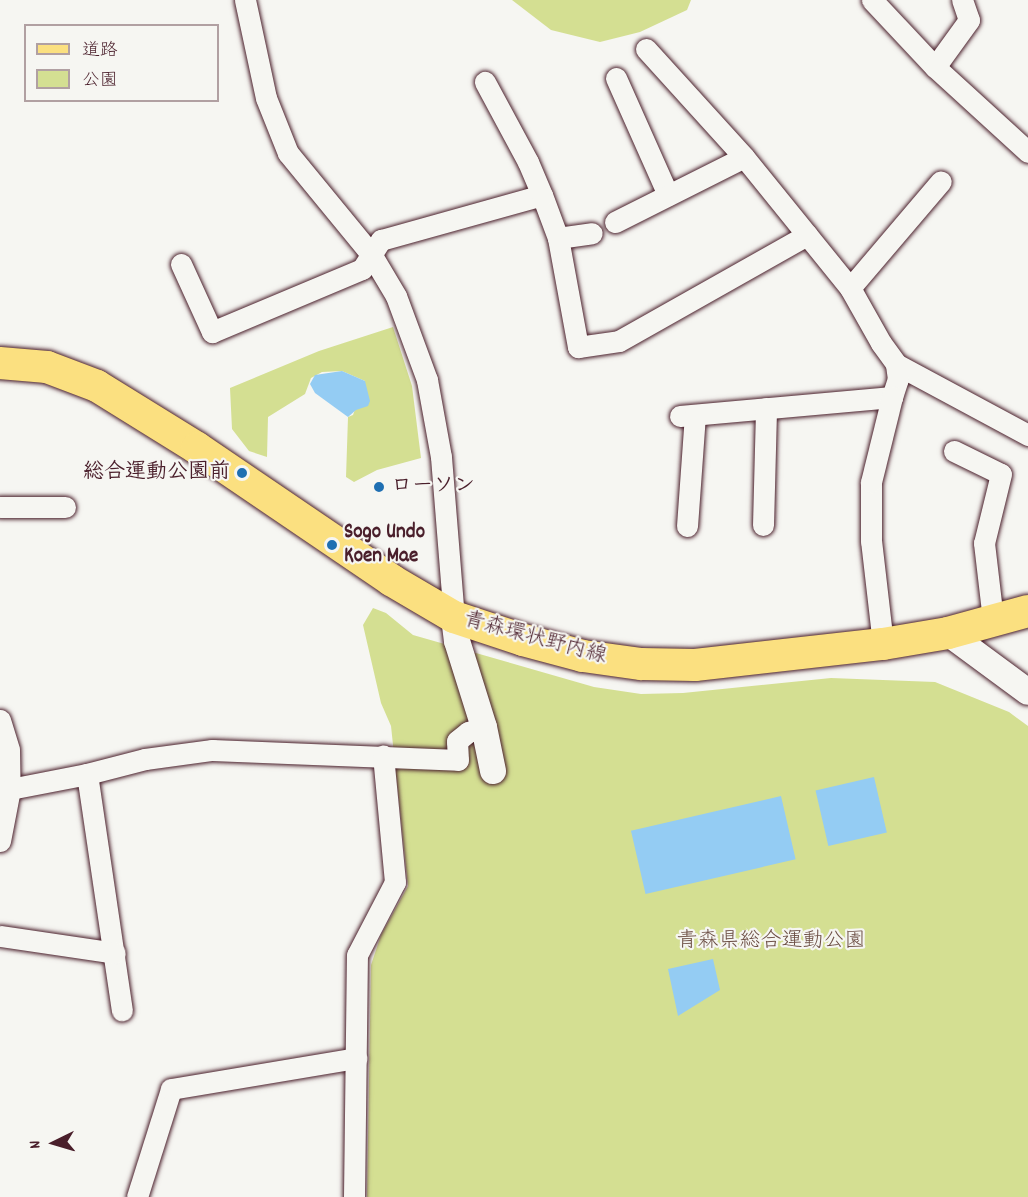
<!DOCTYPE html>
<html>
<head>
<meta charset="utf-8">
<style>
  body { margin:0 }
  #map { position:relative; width:1028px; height:1197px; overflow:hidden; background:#f6f6f2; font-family:Dekko,"Klee One",sans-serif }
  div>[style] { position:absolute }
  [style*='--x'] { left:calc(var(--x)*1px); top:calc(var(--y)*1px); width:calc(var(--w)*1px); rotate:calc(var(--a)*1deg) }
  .green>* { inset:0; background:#d4df92 }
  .water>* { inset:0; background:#94ccf3; transform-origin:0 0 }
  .roads { filter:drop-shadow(0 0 2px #4a1f2b) drop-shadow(0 0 2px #4a1f2b) }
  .minor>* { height:21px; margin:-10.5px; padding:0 10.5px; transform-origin:10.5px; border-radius:10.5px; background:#f6f6f2 }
  .tertiary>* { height:26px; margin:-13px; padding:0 13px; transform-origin:13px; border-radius:13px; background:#f6f6f2 }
  .primary>* { height:32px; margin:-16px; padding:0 16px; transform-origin:16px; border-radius:16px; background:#fbe080 }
  .dots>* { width:16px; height:16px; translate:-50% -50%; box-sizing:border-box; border:3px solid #f6f6f2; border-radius:50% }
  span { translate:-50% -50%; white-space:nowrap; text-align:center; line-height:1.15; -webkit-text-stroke:4.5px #f6f6f2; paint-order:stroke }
  .poi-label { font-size:21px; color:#4a1f2b; font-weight:700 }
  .right { translate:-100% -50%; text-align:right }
  .left { translate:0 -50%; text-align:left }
  .street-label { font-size:21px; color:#4a1f2b }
  .park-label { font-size:21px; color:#6c4f45 }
  .legend { position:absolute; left:24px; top:24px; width:195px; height:78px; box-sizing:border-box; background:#f6f6f2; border:2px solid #b1a0a2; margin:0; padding:8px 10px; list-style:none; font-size:18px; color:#4a1f2b }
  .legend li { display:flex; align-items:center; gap:12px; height:30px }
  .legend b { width:30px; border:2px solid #b1a0a2 }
  .north { position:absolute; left:24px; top:1113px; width:60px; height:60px; -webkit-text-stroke:4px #f6f6f2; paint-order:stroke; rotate:265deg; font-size:16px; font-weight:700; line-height:24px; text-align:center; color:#4a1f2b }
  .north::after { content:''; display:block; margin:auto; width:21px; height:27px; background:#4a1f2b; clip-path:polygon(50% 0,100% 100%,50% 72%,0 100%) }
</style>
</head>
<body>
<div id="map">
  <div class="green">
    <div style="clip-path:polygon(512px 0,691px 0,687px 10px,640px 32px,600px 42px,551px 30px)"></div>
    <div style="clip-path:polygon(393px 327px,412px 386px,421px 458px,377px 470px,354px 482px,346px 477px,348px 417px,353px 415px,365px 381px,342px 371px,322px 372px,311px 378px,305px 394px,268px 417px,267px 457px,249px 451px,232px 429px,230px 388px,319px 351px)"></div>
    <div style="clip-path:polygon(373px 608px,386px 613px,413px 635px,594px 687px,641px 694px,683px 693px,831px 678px,935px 682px,1009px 712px,1028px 726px,1028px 1197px,367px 1197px,371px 965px,381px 935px,408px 886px,391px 726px,381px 703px,363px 625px)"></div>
  </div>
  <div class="water">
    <div style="clip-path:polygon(342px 371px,365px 381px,370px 401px,368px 406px,356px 410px,348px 417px,315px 393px,310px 384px,315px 375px)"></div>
    <div style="left:874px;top:777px;width:57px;height:60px;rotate:77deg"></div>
    <div style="left:781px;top:796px;width:65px;height:154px;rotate:77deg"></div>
    <div style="clip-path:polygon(713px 959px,720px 990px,678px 1016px,668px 969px)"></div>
  </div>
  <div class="roads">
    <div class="minor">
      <div style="--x:245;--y:0;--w:100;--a:77.9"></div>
      <div style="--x:266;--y:98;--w:59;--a:68.2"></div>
      <div style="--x:288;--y:153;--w:131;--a:50.6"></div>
      <div style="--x:371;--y:254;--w:49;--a:59.2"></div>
      <div style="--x:396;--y:296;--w:90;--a:69.7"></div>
      <div style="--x:427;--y:380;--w:78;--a:79.7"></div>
      <div style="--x:441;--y:457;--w:161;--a:85.4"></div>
      <div style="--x:872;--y:0;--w:92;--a:46.8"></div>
      <div style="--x:935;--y:67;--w:126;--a:42.4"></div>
      <div style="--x:646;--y:49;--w:146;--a:47.8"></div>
      <div style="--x:744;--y:157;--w:169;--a:51"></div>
      <div style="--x:850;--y:288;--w:63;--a:60.6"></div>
      <div style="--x:881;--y:343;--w:26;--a:54"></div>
      <div style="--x:896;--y:364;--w:150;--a:28.3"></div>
      <div style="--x:935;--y:67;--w:58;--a:-54.1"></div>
      <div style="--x:969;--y:20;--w:21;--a:-109"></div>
      <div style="--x:616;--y:78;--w:128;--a:66"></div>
      <div style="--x:542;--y:195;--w:46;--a:69.6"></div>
      <div style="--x:558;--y:238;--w:111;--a:79.6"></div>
      <div style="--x:578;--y:347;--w:41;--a:-8.3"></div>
      <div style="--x:619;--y:341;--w:216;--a:-29.4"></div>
      <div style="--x:615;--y:222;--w:144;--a:-26.7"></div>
      <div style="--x:558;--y:238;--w:34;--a:-8"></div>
      <div style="--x:181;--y:264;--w:75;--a:65.5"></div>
      <div style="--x:212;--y:332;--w:163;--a:-22.8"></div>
      <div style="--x:362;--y:269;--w:35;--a:-57"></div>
      <div style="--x:381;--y:240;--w:167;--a:-15.6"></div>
      <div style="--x:542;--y:195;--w:36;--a:-113"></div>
      <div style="--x:528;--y:162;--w:91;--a:-118.3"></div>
      <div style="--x:850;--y:288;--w:140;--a:-49.6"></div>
      <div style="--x:680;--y:416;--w:213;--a:-5.1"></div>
      <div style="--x:892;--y:397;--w:19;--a:-72"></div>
      <div style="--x:898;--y:379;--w:15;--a:-98"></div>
      <div style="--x:954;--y:451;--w:52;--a:26.1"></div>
      <div style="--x:1001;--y:474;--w:71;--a:103.8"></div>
      <div style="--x:984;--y:543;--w:78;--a:83.3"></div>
      <div style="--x:0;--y:507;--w:65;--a:0"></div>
      <div style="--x:763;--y:525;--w:117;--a:-88.5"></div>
      <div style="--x:687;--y:526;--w:111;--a:-85.9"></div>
      <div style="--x:883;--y:644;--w:104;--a:-96.6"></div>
      <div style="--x:871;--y:541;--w:59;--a:-90"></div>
      <div style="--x:871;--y:482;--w:88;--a:-76.1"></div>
      <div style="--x:0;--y:720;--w:31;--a:73"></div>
      <div style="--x:9;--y:750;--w:39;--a:89"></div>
      <div style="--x:10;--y:789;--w:53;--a:100.9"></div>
      <div style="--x:87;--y:774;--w:239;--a:81.6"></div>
      <div style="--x:10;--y:789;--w:78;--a:-11"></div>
      <div style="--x:87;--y:774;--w:60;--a:-14.5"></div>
      <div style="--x:145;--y:759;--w:68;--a:-7.7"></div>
      <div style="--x:212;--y:750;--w:246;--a:2.3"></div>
      <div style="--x:458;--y:760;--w:19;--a:-93"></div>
      <div style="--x:457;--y:741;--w:14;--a:-39"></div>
      <div style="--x:468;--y:732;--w:17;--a:-17"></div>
      <div style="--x:0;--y:936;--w:116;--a:8.4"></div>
      <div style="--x:137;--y:1197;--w:113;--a:-72.5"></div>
      <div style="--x:171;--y:1089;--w:188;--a:-9.5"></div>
      <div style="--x:354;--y:1197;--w:242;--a:-89.3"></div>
      <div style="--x:357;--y:955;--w:82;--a:-62.5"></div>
      <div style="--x:395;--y:882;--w:127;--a:-95.4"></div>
    </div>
    <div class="tertiary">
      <div style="--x:454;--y:617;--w:24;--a:83"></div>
      <div style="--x:457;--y:641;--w:90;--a:72.6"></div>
      <div style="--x:484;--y:727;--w:45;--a:78.4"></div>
      <div style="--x:948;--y:633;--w:99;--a:36.4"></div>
    </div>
    <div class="primary">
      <div style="--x:0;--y:363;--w:47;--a:4.9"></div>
      <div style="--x:47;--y:367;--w:53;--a:20.8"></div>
      <div style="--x:97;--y:386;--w:118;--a:31.8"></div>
      <div style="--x:197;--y:448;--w:235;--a:34.2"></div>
      <div style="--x:391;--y:580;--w:73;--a:30.4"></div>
      <div style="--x:454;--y:617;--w:73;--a:18.4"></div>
      <div style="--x:523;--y:640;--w:62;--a:14.9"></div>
      <div style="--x:583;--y:656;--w:59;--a:7.9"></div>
      <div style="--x:641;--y:664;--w:54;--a:1.1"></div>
      <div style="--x:695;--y:665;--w:189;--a:-6.4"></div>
      <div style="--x:883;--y:644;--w:66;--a:-9.6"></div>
      <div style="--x:948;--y:633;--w:83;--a:-15.4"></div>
    </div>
  </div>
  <div class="dots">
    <div style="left:242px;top:473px;background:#1f6fb2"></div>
    <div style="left:379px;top:487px;background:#1f6fb2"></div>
    <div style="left:332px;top:545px;background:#1f6fb2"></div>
  </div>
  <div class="poi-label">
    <span class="right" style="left:230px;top:473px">総合運動公園前</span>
    <span class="left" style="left:391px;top:487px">ローソン</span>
    <span class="left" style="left:344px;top:545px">Sogo Undo<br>Koen Mae</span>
  </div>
  <div class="street-label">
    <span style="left:535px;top:639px;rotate:15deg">青森環状野内線</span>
  </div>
  <div class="park-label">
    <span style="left:771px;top:942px">青森県総合運動公園</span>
  </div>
  <ul class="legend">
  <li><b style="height:8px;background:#fbe080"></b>道路</li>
  <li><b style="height:16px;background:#d4df92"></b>公園</li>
  </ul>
  <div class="north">N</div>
</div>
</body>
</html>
